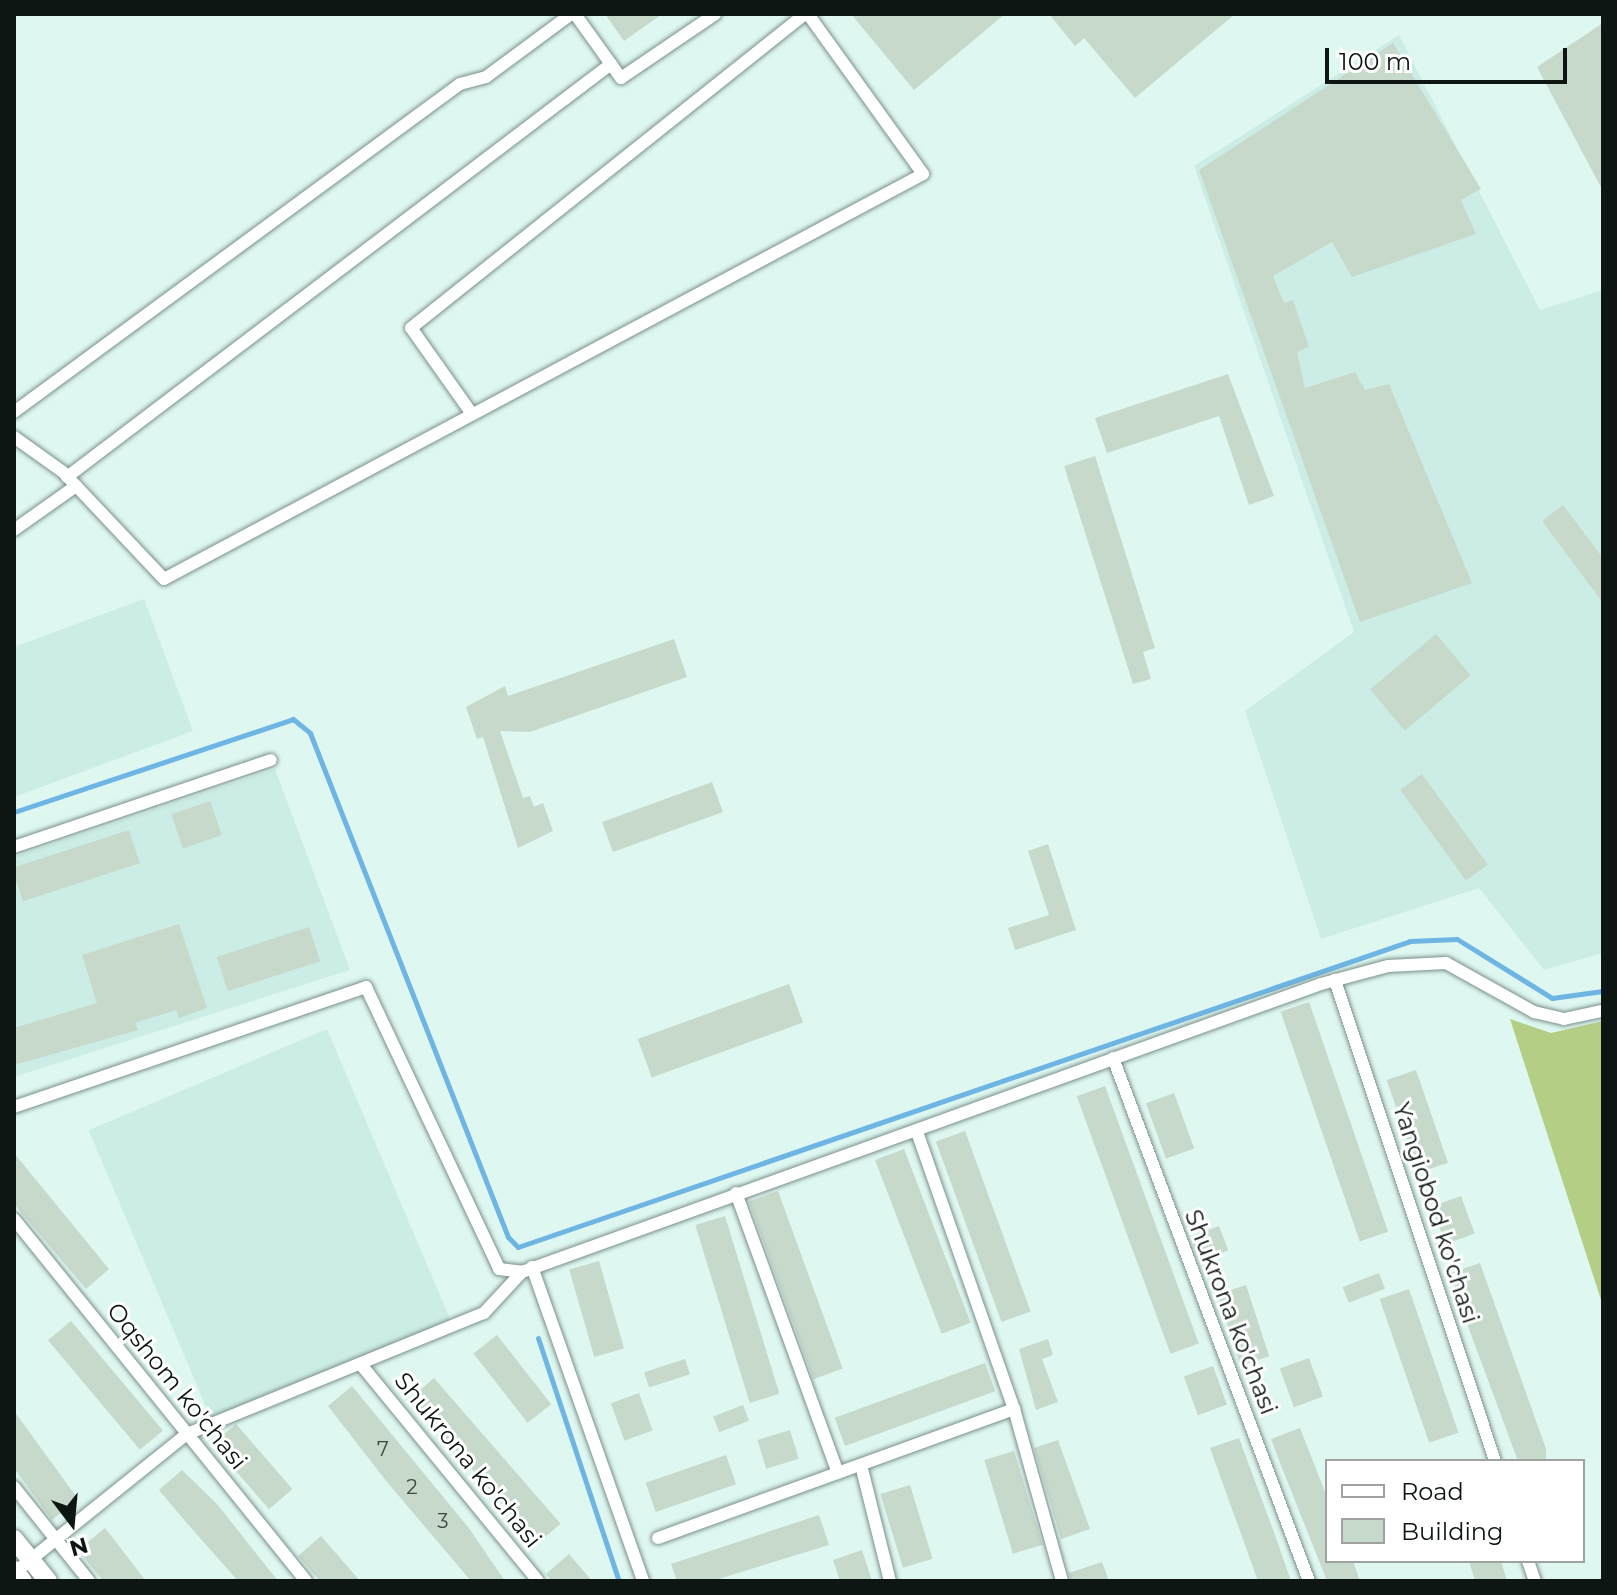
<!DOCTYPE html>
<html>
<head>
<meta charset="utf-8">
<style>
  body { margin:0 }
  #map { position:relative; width:1617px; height:1595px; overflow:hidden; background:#dff7f1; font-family:Montserrat,sans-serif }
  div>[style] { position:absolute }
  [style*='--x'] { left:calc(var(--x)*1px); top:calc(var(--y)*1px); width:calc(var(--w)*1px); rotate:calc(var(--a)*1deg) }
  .built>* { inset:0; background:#ccede6; transform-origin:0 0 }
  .forest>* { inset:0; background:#b5ce86 }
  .stream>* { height:5px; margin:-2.5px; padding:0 2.5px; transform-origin:2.5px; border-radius:2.5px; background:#6eb5e4 }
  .building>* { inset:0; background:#c7d9cb; transform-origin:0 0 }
  .roads { filter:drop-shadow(0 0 2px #7a908c) drop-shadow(0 0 2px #7a908c) }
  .minor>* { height:12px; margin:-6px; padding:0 6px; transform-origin:6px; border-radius:6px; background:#fff }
  .secondary>* { height:18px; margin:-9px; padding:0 9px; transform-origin:9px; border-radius:9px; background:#fff }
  span { translate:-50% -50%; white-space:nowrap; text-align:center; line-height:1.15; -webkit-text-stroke:6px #fff; paint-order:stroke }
  .number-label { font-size:20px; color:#3c4742 }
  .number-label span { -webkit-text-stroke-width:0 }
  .street-label { font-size:24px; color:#0e1614 }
  .frame { position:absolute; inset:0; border:16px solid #0e1614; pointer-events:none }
  .legend { position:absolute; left:1325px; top:1459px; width:260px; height:104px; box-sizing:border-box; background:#fff; border:2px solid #9fa2a1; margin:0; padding:10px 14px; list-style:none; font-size:24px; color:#0e1614 }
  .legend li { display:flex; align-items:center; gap:16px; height:40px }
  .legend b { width:40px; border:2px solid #9fa2a1 }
  .north { position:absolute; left:32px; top:1483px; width:80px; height:80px; -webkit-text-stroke:6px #fff; paint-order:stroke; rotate:164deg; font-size:22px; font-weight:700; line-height:32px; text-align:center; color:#0e1614 }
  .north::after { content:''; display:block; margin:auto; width:28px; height:36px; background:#0e1614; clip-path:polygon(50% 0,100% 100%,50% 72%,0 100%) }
  .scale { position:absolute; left:1325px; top:48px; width:242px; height:36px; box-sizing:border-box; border:4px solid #0e1614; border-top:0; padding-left:10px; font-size:24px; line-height:28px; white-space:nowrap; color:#0e1614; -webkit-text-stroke:6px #fff; paint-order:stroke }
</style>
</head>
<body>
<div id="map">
  <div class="built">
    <div style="clip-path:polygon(1399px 35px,1540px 310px,1603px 290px,1603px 953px,1544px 970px,1479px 888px,1321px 939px,1245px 711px,1354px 632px,1194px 166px)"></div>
    <div style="clip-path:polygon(144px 599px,193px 731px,14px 797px,14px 647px)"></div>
    <div style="clip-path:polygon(275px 769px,350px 970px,14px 1077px,14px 857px)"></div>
    <div style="left:327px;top:1029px;width:317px;height:259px;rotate:67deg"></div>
  </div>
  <div class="forest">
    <div style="clip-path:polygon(1510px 1019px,1551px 1033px,1603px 1021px,1603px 1306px)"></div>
  </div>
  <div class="stream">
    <div style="--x:14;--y:812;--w:294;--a:-18.4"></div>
    <div style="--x:293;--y:719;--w:22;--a:39"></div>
    <div style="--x:310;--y:733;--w:541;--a:68.55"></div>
    <div style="--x:508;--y:1237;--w:14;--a:45"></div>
    <div style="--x:518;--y:1247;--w:943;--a:-18.93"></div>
    <div style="--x:1410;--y:941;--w:47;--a:-2.4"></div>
    <div style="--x:1457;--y:939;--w:112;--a:31.8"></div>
    <div style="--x:1552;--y:998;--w:51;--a:-7.8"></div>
    <div style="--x:538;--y:1338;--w:256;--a:71.6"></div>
  </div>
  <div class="building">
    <div style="clip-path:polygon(605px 14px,662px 14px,624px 41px)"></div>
    <div style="clip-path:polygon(851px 14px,1005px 14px,914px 90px)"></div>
    <div style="clip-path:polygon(1049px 14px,1235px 14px,1135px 98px,1084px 38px,1075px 46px)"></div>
    <div style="clip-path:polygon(1603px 23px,1603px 191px,1537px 67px)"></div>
    <div style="clip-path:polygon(1393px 43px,1481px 189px,1461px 200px,1476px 234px,1352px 277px,1332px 242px,1273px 276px,1284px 303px,1293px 300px,1309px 347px,1297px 352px,1305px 388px,1355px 372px,1365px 390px,1389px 384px,1472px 583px,1360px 622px,1199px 170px)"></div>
    <div style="clip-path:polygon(1228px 374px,1274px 496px,1249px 505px,1219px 416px,1107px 453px,1095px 418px)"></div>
    <div style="clip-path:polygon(1095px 456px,1155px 648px,1143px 652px,1151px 679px,1133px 684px,1064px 466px)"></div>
    <div style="clip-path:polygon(1563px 505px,1603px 558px,1603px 603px,1542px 521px)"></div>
    <div style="left:1436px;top:634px;width:54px;height:86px;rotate:50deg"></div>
    <div style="clip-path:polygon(674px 639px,687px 677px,530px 732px,500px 731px,523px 798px,530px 796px,534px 807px,543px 803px,553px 831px,518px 848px,483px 737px,477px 739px,466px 707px,505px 686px,508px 696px)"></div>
    <div style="left:1422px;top:774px;width:112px;height:27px;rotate:54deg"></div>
    <div style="left:712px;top:782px;width:32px;height:117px;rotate:70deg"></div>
    <div style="left:210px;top:801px;width:36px;height:41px;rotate:71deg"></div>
    <div style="left:129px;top:830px;width:35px;height:123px;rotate:72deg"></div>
    <div style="clip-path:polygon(1048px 844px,1076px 930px,1015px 950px,1008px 928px,1049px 915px,1028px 851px)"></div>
    <div style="clip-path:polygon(179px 924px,207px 1008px,179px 1018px,176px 1010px,135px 1023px,138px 1030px,14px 1065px,14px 1028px,97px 1003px,82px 955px)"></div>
    <div style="left:309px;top:927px;width:36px;height:97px;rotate:72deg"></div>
    <div style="left:789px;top:984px;width:41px;height:161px;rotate:70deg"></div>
    <div style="left:1309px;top:1002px;width:243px;height:30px;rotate:71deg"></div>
    <div style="left:1416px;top:1070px;width:98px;height:31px;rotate:71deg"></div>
    <div style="left:1105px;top:1086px;width:274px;height:30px;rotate:70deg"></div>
    <div style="left:1174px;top:1093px;width:59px;height:30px;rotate:70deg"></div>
    <div style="left:965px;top:1131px;width:192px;height:31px;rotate:70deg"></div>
    <div style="left:904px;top:1149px;width:186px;height:31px;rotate:69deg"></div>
    <div style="clip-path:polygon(14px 1153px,109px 1269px,86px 1289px,14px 1204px)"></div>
    <div style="left:778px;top:1191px;width:189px;height:31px;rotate:70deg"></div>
    <div style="left:1461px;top:1196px;width:40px;height:31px;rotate:70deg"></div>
    <div style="left:725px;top:1216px;width:186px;height:31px;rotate:73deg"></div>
    <div style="left:1219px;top:1226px;width:26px;height:31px;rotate:69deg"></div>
    <div style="left:599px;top:1261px;width:91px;height:31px;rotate:74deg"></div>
    <div style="clip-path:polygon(1480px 1263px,1546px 1449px,1546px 1461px,1518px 1461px,1469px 1329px,1451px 1273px)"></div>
    <div style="left:1379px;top:1273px;width:17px;height:39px;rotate:69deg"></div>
    <div style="left:1246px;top:1285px;width:75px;height:30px;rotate:72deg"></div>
    <div style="left:1409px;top:1289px;width:152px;height:31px;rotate:71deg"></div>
    <div style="left:71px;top:1321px;width:143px;height:30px;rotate:50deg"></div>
    <div style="left:497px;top:1335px;width:88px;height:30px;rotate:52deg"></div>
    <div style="clip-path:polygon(1048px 1339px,1053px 1355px,1042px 1359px,1058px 1402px,1036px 1410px,1019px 1349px)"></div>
    <div style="left:1309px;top:1358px;width:41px;height:31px;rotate:70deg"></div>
    <div style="left:685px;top:1359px;width:16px;height:43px;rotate:72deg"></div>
    <div style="left:985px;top:1363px;width:30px;height:160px;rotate:70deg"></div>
    <div style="left:1213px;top:1366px;width:41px;height:31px;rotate:70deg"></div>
    <div style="left:434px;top:1378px;width:193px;height:31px;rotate:49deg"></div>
    <div style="clip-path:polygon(352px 1386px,468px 1527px,505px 1581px,471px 1581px,387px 1482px,328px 1406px)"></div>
    <div style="left:639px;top:1393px;width:40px;height:30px;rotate:70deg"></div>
    <div style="left:743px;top:1405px;width:17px;height:32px;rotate:69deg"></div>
    <div style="clip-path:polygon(14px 1411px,78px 1499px,52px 1520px,14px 1468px)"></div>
    <div style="left:236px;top:1424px;width:86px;height:31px;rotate:49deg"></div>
    <div style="clip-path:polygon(1300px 1428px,1327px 1497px,1327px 1561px,1353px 1561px,1360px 1581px,1327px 1581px,1280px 1463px,1271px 1439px)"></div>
    <div style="left:790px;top:1430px;width:30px;height:34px;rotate:73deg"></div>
    <div style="clip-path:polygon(1239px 1438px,1275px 1535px,1291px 1581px,1258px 1581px,1210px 1448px)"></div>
    <div style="clip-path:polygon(1058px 1440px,1090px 1529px,1061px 1539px,1034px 1448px)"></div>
    <div style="left:1014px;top:1451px;width:98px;height:31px;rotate:73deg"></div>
    <div style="left:726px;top:1455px;width:31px;height:85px;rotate:71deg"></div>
    <div style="clip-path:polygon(182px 1470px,217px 1504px,278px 1581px,238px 1581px,185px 1521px,159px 1490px)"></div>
    <div style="left:910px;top:1485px;width:77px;height:31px;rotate:73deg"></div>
    <div style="clip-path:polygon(819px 1515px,829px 1545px,712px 1581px,677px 1581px,671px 1564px)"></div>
    <div style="clip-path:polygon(105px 1528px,146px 1581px,103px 1581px,78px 1550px)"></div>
    <div style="clip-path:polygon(321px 1536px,360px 1581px,320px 1581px,298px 1556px)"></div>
    <div style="clip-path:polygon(862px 1550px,872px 1581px,840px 1581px,833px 1560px)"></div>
    <div style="clip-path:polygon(569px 1554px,592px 1581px,552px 1581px,546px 1574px)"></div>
    <div style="clip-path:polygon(1469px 1561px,1501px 1561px,1507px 1581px,1475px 1581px)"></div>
    <div style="clip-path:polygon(1102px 1562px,1109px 1581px,1071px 1581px,1069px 1573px)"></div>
  </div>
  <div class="roads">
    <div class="minor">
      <div style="--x:575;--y:14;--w:79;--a:54.3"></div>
      <div style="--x:621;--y:78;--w:114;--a:-34.2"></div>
      <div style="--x:14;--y:412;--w:554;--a:-36.33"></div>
      <div style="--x:460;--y:84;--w:27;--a:-15"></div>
      <div style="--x:486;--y:77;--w:106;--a:-36.5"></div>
      <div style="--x:472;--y:414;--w:105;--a:-125.3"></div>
      <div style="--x:411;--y:328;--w:504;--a:-38.55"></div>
      <div style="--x:14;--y:437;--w:60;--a:35.5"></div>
      <div style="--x:63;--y:472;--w:147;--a:46.7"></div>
      <div style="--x:164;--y:579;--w:860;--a:-28.08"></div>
      <div style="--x:923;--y:174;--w:197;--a:-125.7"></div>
      <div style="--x:67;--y:477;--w:683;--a:-37.21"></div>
      <div style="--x:14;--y:530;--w:76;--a:-35.4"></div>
      <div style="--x:14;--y:847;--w:271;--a:-18.7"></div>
      <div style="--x:1335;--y:980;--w:507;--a:71.6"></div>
      <div style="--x:1113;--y:1058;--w:559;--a:69.46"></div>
      <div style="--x:14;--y:1107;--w:372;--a:-18.8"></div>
      <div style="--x:366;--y:987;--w:312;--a:64.7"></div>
      <div style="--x:499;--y:1269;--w:23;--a:7"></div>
      <div style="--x:522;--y:1272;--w:849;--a:-19.82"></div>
      <div style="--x:1321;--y:984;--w:69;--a:-15"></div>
      <div style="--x:1388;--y:966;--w:58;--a:-3"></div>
      <div style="--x:1446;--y:963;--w:101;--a:29.1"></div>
      <div style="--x:1534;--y:1012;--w:31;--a:13"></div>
      <div style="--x:1564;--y:1019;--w:40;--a:-12"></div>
      <div style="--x:917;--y:1132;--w:293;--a:70.7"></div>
      <div style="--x:1014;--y:1409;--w:179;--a:74.4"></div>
      <div style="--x:736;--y:1193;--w:298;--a:70"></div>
      <div style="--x:14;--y:1219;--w:465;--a:51.1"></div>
      <div style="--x:532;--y:1267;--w:333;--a:70.5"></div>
      <div style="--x:363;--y:1367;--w:276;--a:50.7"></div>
      <div style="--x:861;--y:1465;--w:120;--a:76"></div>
      <div style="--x:14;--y:1487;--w:120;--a:51.4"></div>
      <div style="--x:658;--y:1538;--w:379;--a:-19.9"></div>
      <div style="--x:1528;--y:1561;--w:21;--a:71"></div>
      <div style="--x:14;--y:1573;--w:222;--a:-38.8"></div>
      <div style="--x:187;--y:1434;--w:321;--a:-22.2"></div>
      <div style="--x:484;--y:1313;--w:56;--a:-47.2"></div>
    </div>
    <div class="secondary">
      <div style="--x:14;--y:1539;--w:54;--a:51"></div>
      <div style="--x:14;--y:1570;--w:14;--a:51"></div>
    </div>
  </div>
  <div class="number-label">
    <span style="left:383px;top:1449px">7</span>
    <span style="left:412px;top:1487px">2</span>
    <span style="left:443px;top:1521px">3</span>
  </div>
  <div class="street-label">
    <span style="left:1436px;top:1213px;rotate:72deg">Yangiobod ko'chasi</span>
    <span style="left:1231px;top:1312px;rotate:69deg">Shukrona ko'chasi</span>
    <span style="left:177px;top:1386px;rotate:51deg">Oqshom ko'chasi</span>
    <span style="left:468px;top:1460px;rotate:51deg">Shukrona ko'chasi</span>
  </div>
  <div class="frame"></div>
  <ul class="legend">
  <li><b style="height:10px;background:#fff"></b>Road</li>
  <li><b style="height:22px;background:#c7d9cb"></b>Building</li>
  </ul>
  <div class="north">N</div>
  <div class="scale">100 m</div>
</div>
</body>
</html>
